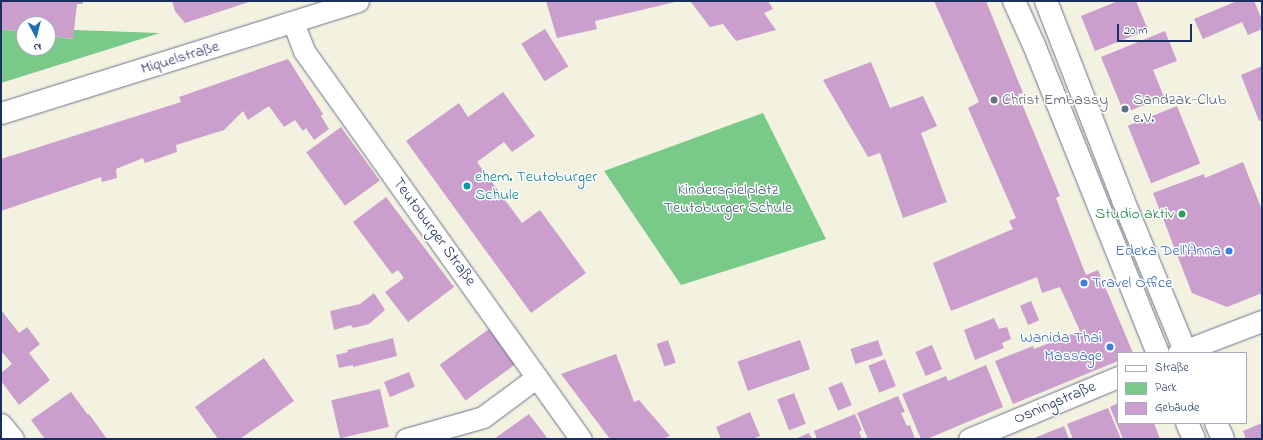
<!DOCTYPE html>
<html>
<head>
<meta charset="utf-8">
<style>
  body { margin:0 }
  #map { position:relative; width:1263px; height:440px; overflow:hidden; background:#f3f1e0; font-family:"Indie Flower",sans-serif }
  div>[style] { position:absolute }
  [style*='--x'] { left:calc(var(--x)*1px); top:calc(var(--y)*1px); width:calc(var(--w)*1px); rotate:calc(var(--a)*1deg) }
  .green>* { inset:0; background:#79c989 }
  .building>* { inset:0; background:#cb9fcd; transform-origin:0 0 }
  .roads { filter:drop-shadow(0 0 1px #67738c) drop-shadow(0 0 1px #67738c) }
  .street>* { height:21px; margin:-10.5px; padding:0 10.5px; transform-origin:10.5px; border-radius:10.5px; background:#fff }
  .primary>* { height:22px; margin:-11px; padding:0 11px; transform-origin:11px; border-radius:11px; background:#fff }
  .dots>* { width:11px; height:11px; translate:-50% -50%; box-sizing:border-box; border:2px solid #fff; border-radius:50% }
  span { translate:-50% -50%; white-space:nowrap; text-align:center; line-height:1.15; -webkit-text-stroke:3px #fff; paint-order:stroke }
  .street-label { font-size:16px; color:#1b2f5e }
  .worship-label { font-size:16px; color:#5b616d }
  .left { translate:0 -50%; text-align:left }
  .service-label { font-size:16px; color:#4e5e75 }
  .culture-label { font-size:16px; color:#0d838f }
  .park-label { font-size:16px; color:#375d6b }
  .leisure-label { font-size:16px; color:#27864d }
  .right { translate:-100% -50%; text-align:right }
  .shop-label { font-size:16px; color:#366cbe }
  .frame { position:absolute; inset:0; border:2px solid #1b2f5e; pointer-events:none }
  .legend { position:absolute; left:1117px; top:352px; width:130px; height:72px; box-sizing:border-box; background:#fff; border:1px solid #a4acbf; margin:0; padding:5px 7px; list-style:none; font-size:12px; color:#1b2f5e }
  .legend li { display:flex; align-items:center; gap:8px; height:20px }
  .legend b { width:20px; border:1px solid #a4acbf }
  .north { position:absolute; left:16px; top:16px; width:40px; height:40px; box-sizing:border-box; background:#fff; border:1px solid #a4acbf; border-radius:50%; rotate:173deg; font-size:11px; font-weight:700; line-height:16px; text-align:center; color:#1b2f5e }
  .north::after { content:''; display:block; margin:auto; width:14px; height:18px; background:#1f6fb2; clip-path:polygon(50% 0,100% 100%,50% 72%,0 100%) }
  .scale { position:absolute; left:1117px; top:24px; width:75px; height:18px; box-sizing:border-box; border:2px solid #1b2f5e; border-top:0; padding-left:5px; font-size:12px; line-height:14px; white-space:nowrap; color:#1b2f5e; -webkit-text-stroke:3px #fff; paint-order:stroke }
</style>
</head>
<body>
<div id="map">
  <div class="green">
    <div style="clip-path:polygon(1px 29px,24px 32px,24px 48px,48px 48px,48px 43px,53px 36px,72px 39px,74px 30px,160px 33px,1px 83px)"></div>
    <div style="clip-path:polygon(763px 113px,826px 239px,681px 285px,604px 171px)"></div>
  </div>
  <div class="building">
    <div style="clip-path:polygon(1px 1px,83px 1px,83px 4px,77px 4px,73px 39px,53px 36px,48px 43px,48px 24px,24px 24px,24px 32px,1px 29px)"></div>
    <div style="clip-path:polygon(172px 1px,252px 1px,185px 23px,175px 11px)"></div>
    <div style="clip-path:polygon(546px 1px,675px 1px,675px 2px,595px 21px,597px 29px,557px 38px)"></div>
    <div style="clip-path:polygon(690px 1px,768px 1px,773px 9px,764px 13px,776px 30px,736px 41px,723px 24px,710px 27px)"></div>
    <div style="clip-path:polygon(934px 1px,986px 1px,1023px 93px,1018px 94px,1060px 196px,1056px 198px,1086px 275px,1098px 270px,1133px 353px,1118px 353px,1118px 361px,1013px 404px,995px 361px,1033px 346px,1034px 349px,1080px 331px,1060px 287px,1042px 293px,1037px 277px,951px 311px,933px 263px,1013px 229px,1009px 221px,1016px 218px,968px 108px,979px 102px)"></div>
    <div style="clip-path:polygon(1118px 1px,1136px 1px,1148px 30px,1095px 51px,1081px 16px)"></div>
    <div style="clip-path:polygon(1237px 1px,1254px 1px,1262px 20px,1262px 29px,1248px 35px,1242px 22px,1203px 39px,1194px 19px)"></div>
    <div style="left:545px;top:29px;width:44px;height:28px;rotate:58deg"></div>
    <div style="clip-path:polygon(1165px 31px,1177px 61px,1153px 70px,1164px 97px,1124px 113px,1101px 57px)"></div>
    <div style="clip-path:polygon(288px 59px,323px 114px,321px 116px,329px 129px,314px 140px,306px 128px,303px 131px,295px 120px,284px 127px,269px 106px,248px 120px,243px 111px,224px 130px,176px 145px,177px 152px,145px 163px,143px 158px,116px 169px,117px 178px,102px 182px,101px 177px,1px 211px,1px 159px,181px 102px,179px 97px)"></div>
    <div style="clip-path:polygon(871px 62px,890px 108px,923px 96px,937px 126px,921px 133px,947px 202px,903px 218px,880px 153px,868px 157px,823px 80px)"></div>
    <div style="clip-path:polygon(1262px 66px,1262px 120px,1259px 121px,1241px 75px)"></div>
    <div style="clip-path:polygon(503px 92px,535px 136px,512px 152px,504px 142px,477px 162px,522px 223px,540px 210px,586px 273px,531px 313px,406px 141px,459px 103px,468px 117px)"></div>
    <div style="left:1177px;top:106px;width:62px;height:53px;rotate:68deg"></div>
    <div style="left:341px;top:127px;width:66px;height:43px;rotate:54deg"></div>
    <div style="clip-path:polygon(1243px 162px,1262px 210px,1262px 293px,1227px 307px,1192px 293px,1153px 193px,1204px 174px,1205px 178px)"></div>
    <div style="clip-path:polygon(386px 197px,454px 287px,408px 322px,385px 292px,404px 278px,398px 270px,392px 274px,353px 222px)"></div>
    <div style="clip-path:polygon(374px 293px,385px 310px,369px 324px,353px 328px,351px 325px,334px 330px,330px 311px,360px 304px)"></div>
    <div style="left:1031px;top:301px;width:21px;height:12px;rotate:67deg"></div>
    <div style="clip-path:polygon(1px 310px,19px 333px,27px 327px,40px 344px,29px 353px,50px 380px,19px 405px,1px 381px,1px 373px,12px 364px,1px 351px)"></div>
    <div style="clip-path:polygon(994px 318px,999px 329px,1007px 327px,1011px 339px,1002px 343px,1004px 348px,975px 360px,964px 330px)"></div>
    <div style="left:489px;top:329px;width:44px;height:61px;rotate:54deg"></div>
    <div style="clip-path:polygon(393px 338px,397px 356px,353px 367px,353px 365px,339px 368px,336px 355px,348px 352px,347px 350px)"></div>
    <div style="left:668px;top:340px;width:24px;height:12px;rotate:71deg"></div>
    <div style="left:800px;top:340px;width:31px;height:66px;rotate:71deg"></div>
    <div style="left:878px;top:340px;width:16px;height:29px;rotate:72deg"></div>
    <div style="left:932px;top:345px;width:26px;height:18px;rotate:67deg"></div>
    <div style="clip-path:polygon(616px 354px,634px 402px,639px 400px,670px 436px,662px 439px,610px 439px,561px 374px)"></div>
    <div style="clip-path:polygon(264px 358px,294px 401px,240px 439px,218px 439px,195px 407px)"></div>
    <div style="left:885px;top:359px;width:29px;height:18px;rotate:68deg"></div>
    <div style="clip-path:polygon(986px 365px,1003px 407px,927px 439px,921px 439px,902px 394px,946px 376px,948px 381px)"></div>
    <div style="left:409px;top:372px;width:16px;height:27px;rotate:68deg"></div>
    <div style="left:842px;top:382px;width:25px;height:15px;rotate:67deg"></div>
    <div style="left:380px;top:389px;width:39px;height:50px;rotate:77deg"></div>
    <div style="clip-path:polygon(71px 392px,88px 415px,89px 414px,107px 439px,45px 439px,31px 420px)"></div>
    <div style="left:794px;top:393px;width:33px;height:18px;rotate:69deg"></div>
    <div style="clip-path:polygon(898px 396px,905px 412px,901px 413px,907px 426px,910px 425px,915px 439px,868px 439px,857px 413px)"></div>
    <div style="clip-path:polygon(1118px 403px,1118px 423px,1154px 423px,1160px 439px,1123px 439px,1110px 407px)"></div>
    <div style="clip-path:polygon(1108px 408px,1121px 439px,1073px 439px,1067px 424px)"></div>
    <div style="clip-path:polygon(750px 412px,760px 436px,752px 439px,721px 439px,716px 427px)"></div>
    <div style="clip-path:polygon(529px 414px,548px 439px,494px 439px)"></div>
    <div style="clip-path:polygon(855px 414px,862px 430px,859px 432px,862px 439px,817px 439px,814px 431px)"></div>
    <div style="clip-path:polygon(1262px 423px,1262px 439px,1246px 439px,1243px 431px)"></div>
    <div style="clip-path:polygon(1064px 426px,1069px 439px,1032px 439px)"></div>
    <div style="clip-path:polygon(809px 433px,812px 439px,795px 439px)"></div>
  </div>
  <div class="roads">
    <div class="street">
      <div style="--x:293;--y:22;--w:31;--a:69"></div>
      <div style="--x:304;--y:51;--w:477;--a:54.5"></div>
      <div style="--x:1;--y:113;--w:374;--a:-17.4"></div>
      <div style="--x:1178;--y:353;--w:90;--a:-20.9"></div>
      <div style="--x:1;--y:424;--w:19;--a:51"></div>
      <div style="--x:406;--y:439;--w:80;--a:-15.9"></div>
      <div style="--x:483;--y:417;--w:67;--a:-36.5"></div>
      <div style="--x:969;--y:439;--w:161;--a:-22.6"></div>
    </div>
    <div class="primary">
      <div style="--x:1014;--y:1;--w:48;--a:65.6"></div>
      <div style="--x:1034;--y:45;--w:332;--a:68.1"></div>
      <div style="--x:1046;--y:1;--w:213;--a:68.8"></div>
      <div style="--x:1123;--y:200;--w:165;--a:67.6"></div>
      <div style="--x:1187;--y:423;--w:17;--a:66"></div>
      <div style="--x:1216;--y:423;--w:17;--a:66"></div>
    </div>
  </div>
  <div class="dots">
    <div style="left:994px;top:100px;background:#6b7280"></div>
    <div style="left:1125px;top:109px;background:#5c6f8a"></div>
    <div style="left:467px;top:186px;background:#0f9aa8"></div>
    <div style="left:1182px;top:214px;background:#2e9e5b"></div>
    <div style="left:1229px;top:251px;background:#3f7fe0"></div>
    <div style="left:1084px;top:283px;background:#3f7fe0"></div>
    <div style="left:1110px;top:347px;background:#3f7fe0"></div>
  </div>
  <div class="street-label">
    <span style="left:180px;top:58px;rotate:-17deg">Miquelstraße</span>
    <span style="left:434px;top:232px;rotate:54deg">Teutoburger Straße</span>
    <span style="left:1055px;top:403px;rotate:-23deg">Osningstraße</span>
  </div>
  <div class="worship-label">
    <span class="left" style="left:1002px;top:100px">Christ Embassy</span>
  </div>
  <div class="service-label">
    <span class="left" style="left:1133px;top:109px">Sandzak-Club<br>e.V.</span>
  </div>
  <div class="culture-label">
    <span class="left" style="left:475px;top:186px">ehem. Teutoburger<br>Schule</span>
  </div>
  <div class="park-label">
    <span style="left:728px;top:199px">Kinderspielplatz<br>Teutoburger Schule</span>
  </div>
  <div class="leisure-label">
    <span class="right" style="left:1174px;top:214px">Studio aktiv</span>
  </div>
  <div class="shop-label">
    <span class="right" style="left:1221px;top:251px">Edeka Dell'Anna</span>
    <span class="left" style="left:1092px;top:283px">Travel Office</span>
    <span class="right" style="left:1102px;top:347px">Wanida Thai<br>Massage</span>
  </div>
  <div class="frame"></div>
  <ul class="legend">
  <li><b style="height:5px;background:#fff"></b>Straße</li>
  <li><b style="height:11px;background:#79c989"></b>Park</li>
  <li><b style="height:11px;background:#cb9fcd"></b>Gebäude</li>
  </ul>
  <div class="north">N</div>
  <div class="scale">20 m</div>
</div>
</body>
</html>
